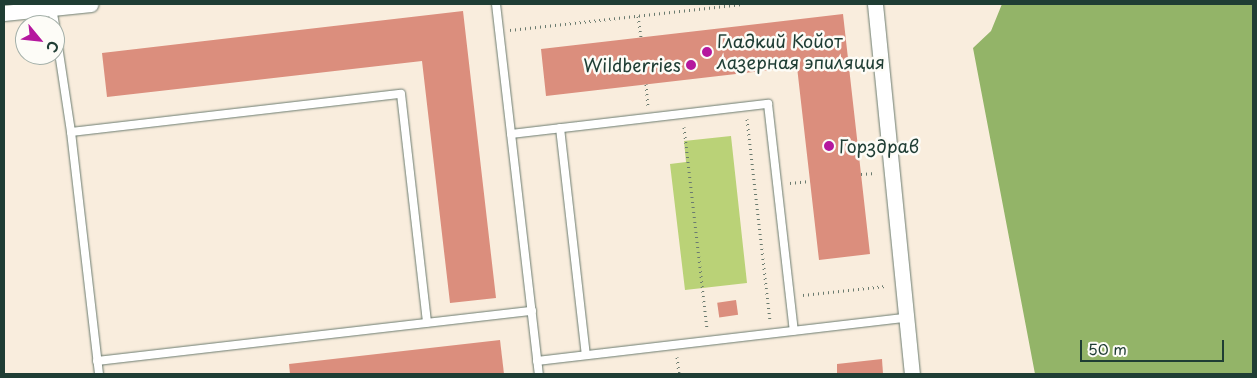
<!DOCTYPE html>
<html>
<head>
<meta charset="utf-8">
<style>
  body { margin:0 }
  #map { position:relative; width:1257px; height:378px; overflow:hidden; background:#f9eddd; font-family:"Playpen Sans",sans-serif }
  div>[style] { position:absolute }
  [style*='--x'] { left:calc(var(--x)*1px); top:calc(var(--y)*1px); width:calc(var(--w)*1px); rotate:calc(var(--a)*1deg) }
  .green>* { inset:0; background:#bad277 }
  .forest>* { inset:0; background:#93b468 }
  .building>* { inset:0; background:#db8e7d; transform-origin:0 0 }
  .path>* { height:3px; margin-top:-1.5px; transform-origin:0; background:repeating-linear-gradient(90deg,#6b7b6f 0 1px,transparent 0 5px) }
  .roads { filter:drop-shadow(0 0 1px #6b7b6f) drop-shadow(0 0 1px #6b7b6f) }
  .lane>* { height:8px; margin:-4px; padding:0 4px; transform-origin:4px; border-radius:4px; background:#fff }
  .street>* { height:15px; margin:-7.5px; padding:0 7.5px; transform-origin:7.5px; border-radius:7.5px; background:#fff }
  .dots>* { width:14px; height:14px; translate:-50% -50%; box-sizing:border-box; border:2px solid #fdfcf7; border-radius:50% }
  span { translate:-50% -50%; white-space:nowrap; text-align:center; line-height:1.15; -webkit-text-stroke:5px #fdfcf7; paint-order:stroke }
  .poi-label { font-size:18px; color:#1f3d34 }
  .left { translate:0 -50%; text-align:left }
  .right { translate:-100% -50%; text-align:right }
  .frame { position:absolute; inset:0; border:5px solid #1f3d34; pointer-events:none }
  .north { position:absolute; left:15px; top:15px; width:50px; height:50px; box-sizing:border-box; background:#fdfcf7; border:1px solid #a4b0a9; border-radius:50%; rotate:118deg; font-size:14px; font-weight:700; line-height:20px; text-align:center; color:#1f3d34 }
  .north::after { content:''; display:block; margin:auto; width:18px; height:22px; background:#b5179e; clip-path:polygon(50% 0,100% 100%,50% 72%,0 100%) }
  .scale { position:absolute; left:1080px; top:340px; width:144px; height:22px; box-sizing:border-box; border:2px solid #1f3d34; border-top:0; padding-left:6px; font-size:15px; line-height:18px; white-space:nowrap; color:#1f3d34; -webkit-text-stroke:4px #fdfcf7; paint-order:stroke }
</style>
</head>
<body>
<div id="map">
  <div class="green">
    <div style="clip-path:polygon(731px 136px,747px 283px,685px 290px,670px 164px,686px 162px,684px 141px)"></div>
  </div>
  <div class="forest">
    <div style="clip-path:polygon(1002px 4px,1253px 4px,1253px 374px,1035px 374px,973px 48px,991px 31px)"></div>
  </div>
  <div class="building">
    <div style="clip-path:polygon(463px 11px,496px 298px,450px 303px,422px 61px,107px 97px,102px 53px)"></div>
    <div style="clip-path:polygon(843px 14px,870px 254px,819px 260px,797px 67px,546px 96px,541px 49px)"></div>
    <div style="left:736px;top:300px;width:15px;height:19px;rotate:82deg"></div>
    <div style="clip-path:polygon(500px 340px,504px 374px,290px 374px,289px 364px)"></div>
    <div style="clip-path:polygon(882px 359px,883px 374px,837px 374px,837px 364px)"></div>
  </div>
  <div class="path">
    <div style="--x:638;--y:16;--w:21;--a:82"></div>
    <div style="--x:510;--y:30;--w:232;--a:-6.4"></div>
    <div style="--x:646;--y:84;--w:23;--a:85"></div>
    <div style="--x:747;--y:119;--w:204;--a:83.5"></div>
    <div style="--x:684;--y:127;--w:203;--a:83.5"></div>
    <div style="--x:861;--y:174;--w:15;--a:-4"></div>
    <div style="--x:790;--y:183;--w:20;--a:-6"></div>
    <div style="--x:803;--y:295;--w:83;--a:-6.2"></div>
    <div style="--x:677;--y:357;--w:17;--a:83"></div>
  </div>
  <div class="roads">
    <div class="lane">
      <div style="--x:496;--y:4;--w:372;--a:83.4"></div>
      <div style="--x:52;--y:8;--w:17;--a:80"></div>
      <div style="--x:55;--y:26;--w:107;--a:81.4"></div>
      <div style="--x:71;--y:132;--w:244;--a:83.4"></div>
      <div style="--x:560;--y:128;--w:228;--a:83.5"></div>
      <div style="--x:71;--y:132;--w:332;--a:-6.6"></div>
      <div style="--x:401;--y:94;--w:230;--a:83.5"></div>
      <div style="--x:511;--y:134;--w:259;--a:-6.7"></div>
      <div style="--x:768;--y:104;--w:228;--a:83.5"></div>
      <div style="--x:97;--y:361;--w:438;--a:-6.6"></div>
      <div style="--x:537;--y:361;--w:371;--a:-6.7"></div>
    </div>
    <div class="street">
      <div style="--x:875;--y:4;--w:372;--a:84.3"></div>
      <div style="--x:4;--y:13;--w:87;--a:-5.9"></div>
    </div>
  </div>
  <div class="dots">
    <div style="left:707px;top:52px;background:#b5179e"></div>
    <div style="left:691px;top:65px;background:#b5179e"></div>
    <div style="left:829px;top:146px;background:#b5179e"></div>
  </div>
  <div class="poi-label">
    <span class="left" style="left:717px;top:52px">Гладкий Койот<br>лазерная эпиляция</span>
    <span class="right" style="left:681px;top:65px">Wildberries</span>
    <span class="left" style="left:839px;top:146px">Горздрав</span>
  </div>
  <div class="frame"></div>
  <div class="north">С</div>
  <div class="scale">50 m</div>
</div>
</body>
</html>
